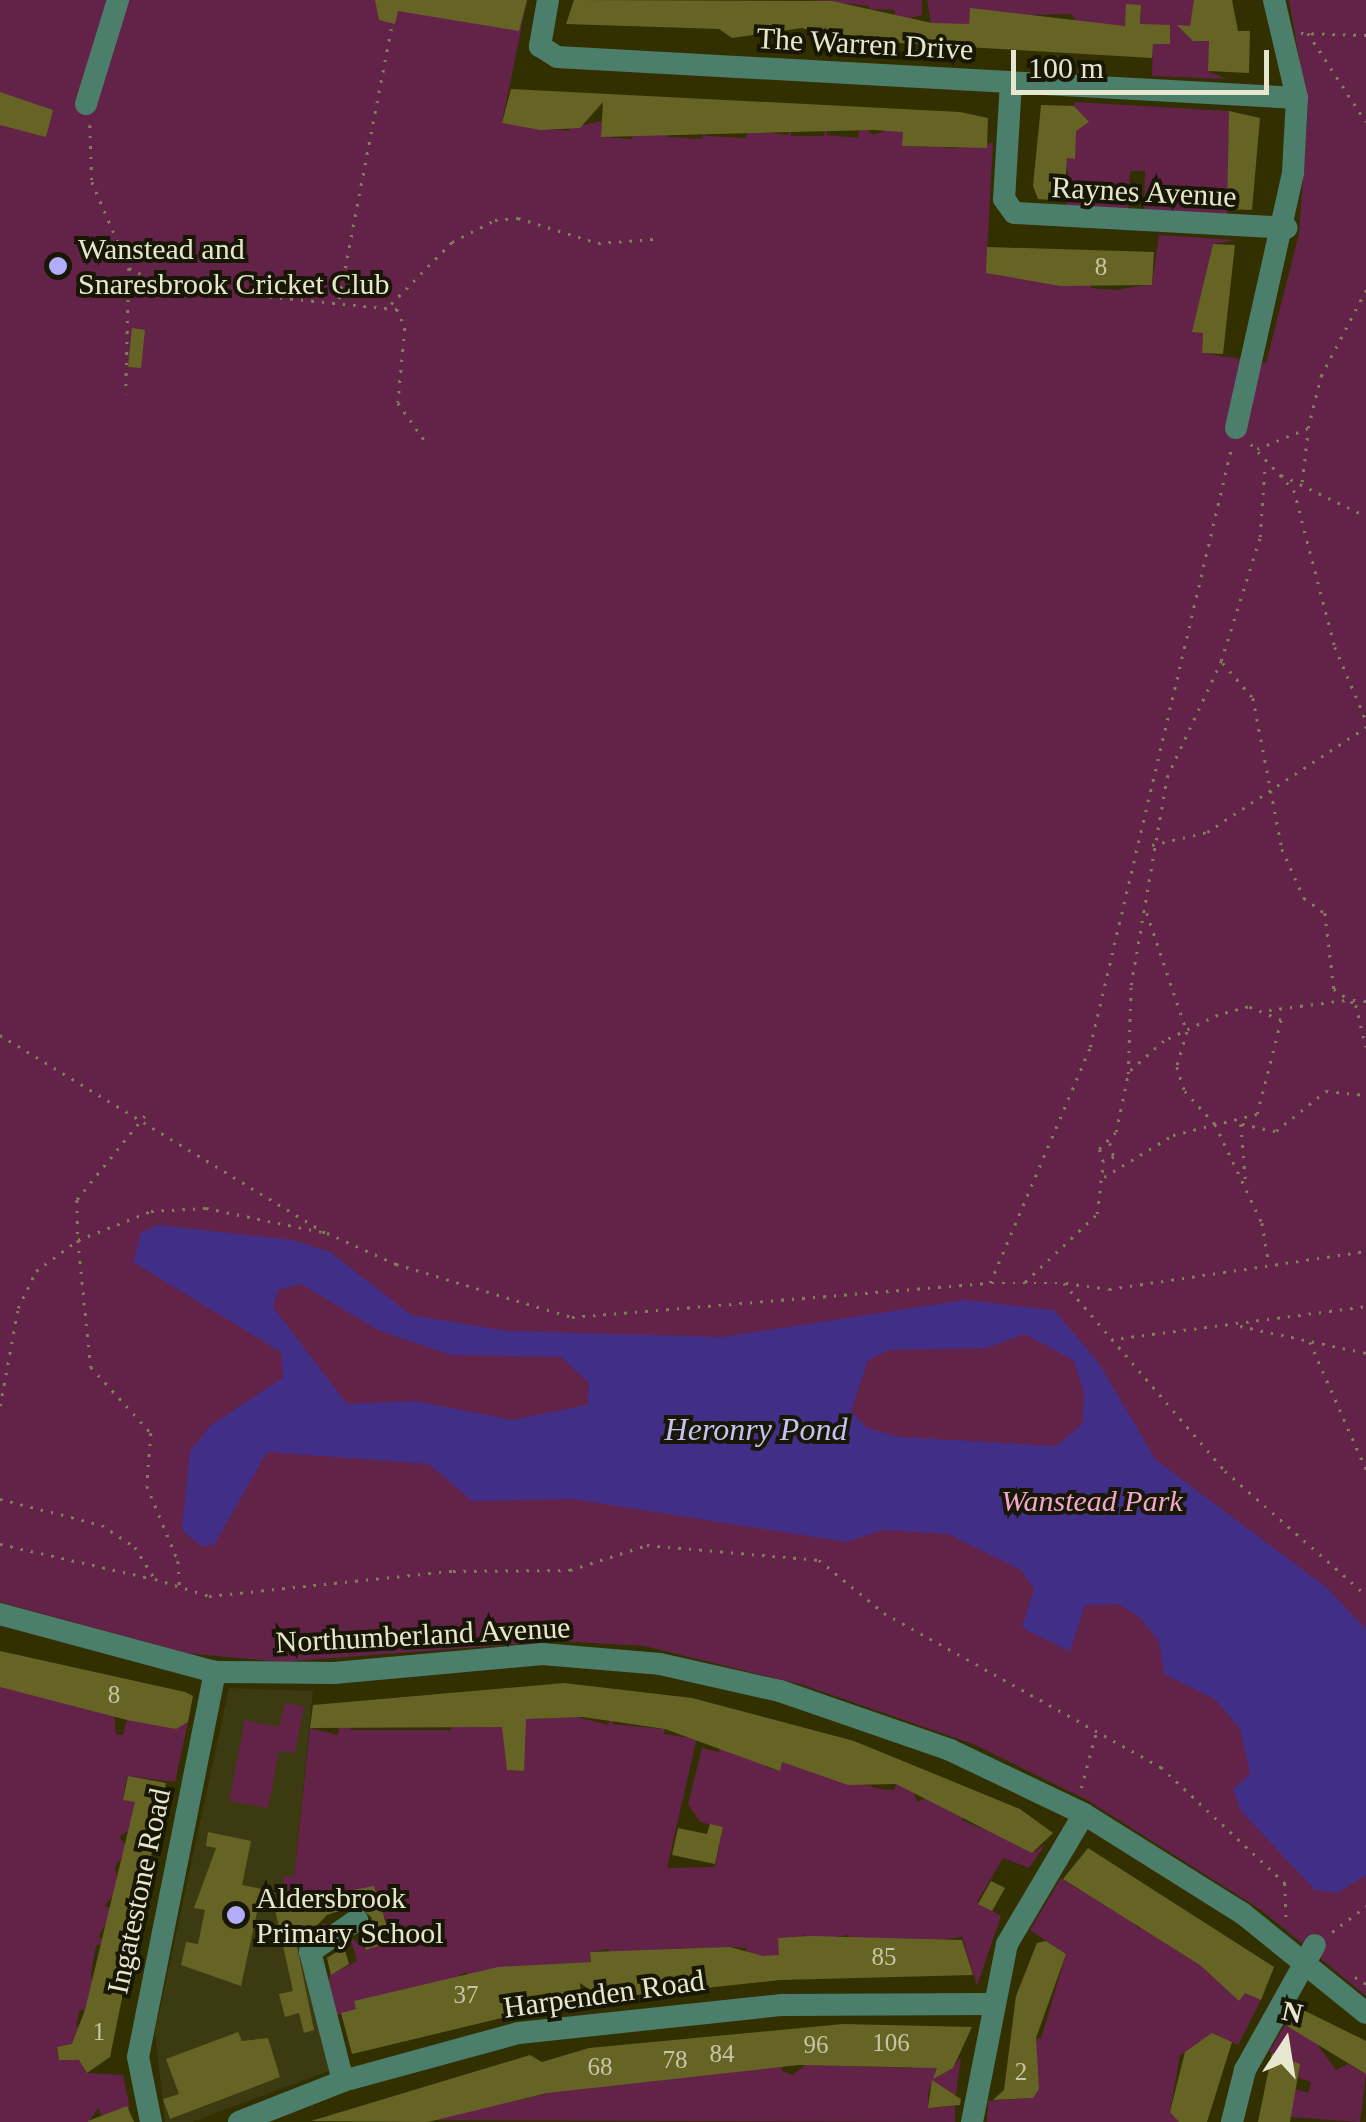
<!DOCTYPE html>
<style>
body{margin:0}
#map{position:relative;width:1366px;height:2122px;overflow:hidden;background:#323000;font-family:Georgia,serif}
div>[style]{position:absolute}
.built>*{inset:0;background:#3c3a11}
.green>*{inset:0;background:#632248}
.water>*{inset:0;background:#412f87}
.building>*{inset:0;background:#666425}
.path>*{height:2.5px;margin-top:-1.25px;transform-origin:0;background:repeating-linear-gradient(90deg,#807f59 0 2.5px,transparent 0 10.5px)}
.minor>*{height:22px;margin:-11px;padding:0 11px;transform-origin:11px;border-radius:11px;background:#4c7f6b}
.dots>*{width:28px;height:28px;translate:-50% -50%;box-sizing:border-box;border:5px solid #181705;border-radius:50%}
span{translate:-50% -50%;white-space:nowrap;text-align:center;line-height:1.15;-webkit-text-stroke:8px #181705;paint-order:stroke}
.number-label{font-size:25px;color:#c7c6a4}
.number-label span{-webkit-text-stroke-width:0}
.street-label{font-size:30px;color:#e7e7cf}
.poi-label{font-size:30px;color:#e7e7cf}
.left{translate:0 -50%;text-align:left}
.park-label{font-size:30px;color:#f3a6ce;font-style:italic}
.water-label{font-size:32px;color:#c4c2f3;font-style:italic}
.north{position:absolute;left:1236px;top:1992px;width:100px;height:100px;-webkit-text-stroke:8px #181705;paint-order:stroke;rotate:12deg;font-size:28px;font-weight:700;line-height:40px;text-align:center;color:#e7e7cf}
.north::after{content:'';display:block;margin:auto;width:35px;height:45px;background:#e7e7cf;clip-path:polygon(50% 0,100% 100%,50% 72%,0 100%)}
.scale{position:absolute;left:1011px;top:50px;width:258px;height:45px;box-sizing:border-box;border:5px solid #e7e7cf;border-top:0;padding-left:12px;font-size:30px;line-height:35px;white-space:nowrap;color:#e7e7cf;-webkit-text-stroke:8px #181705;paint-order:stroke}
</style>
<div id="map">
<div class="built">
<div style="clip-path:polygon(229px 1688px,313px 1691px,294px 1877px,282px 1877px,334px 2069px,192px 2122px,165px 2122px,155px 2032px)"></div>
</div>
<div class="green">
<div style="clip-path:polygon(0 0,527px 0,502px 123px,569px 131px,570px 111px,583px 125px,602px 121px,602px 137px,632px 139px,634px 119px,667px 121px,667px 137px,702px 139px,704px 124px,705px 136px,746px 138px,749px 114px,753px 131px,788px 135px,792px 117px,791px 136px,824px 136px,826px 120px,827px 135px,858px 138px,860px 122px,873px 135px,903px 125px,903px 146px,927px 147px,928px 128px,944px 148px,958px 148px,959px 136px,975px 148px,993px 142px,986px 273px,1060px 267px,1060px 286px,1090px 280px,1091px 288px,1115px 290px,1152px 284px,1159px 235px,1236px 240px,1213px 244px,1193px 332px,1203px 333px,1202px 353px,1266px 363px,1299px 234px,1308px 108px,1289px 0,1366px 0,1366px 1996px,1261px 1910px,1087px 1800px,973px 1744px,803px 1685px,644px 1646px,560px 1641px,280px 1662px,186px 1653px,0 1602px)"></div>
<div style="clip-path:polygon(811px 0,922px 0,922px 15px,894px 22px,895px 10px,871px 9px,868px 20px,869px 6px)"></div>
<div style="clip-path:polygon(927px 0,1202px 0,1190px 38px,1231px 40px,1209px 49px,1208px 71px,1226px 79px,1152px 76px,1153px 26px,1140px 25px,1141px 6px,1125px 32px,1082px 29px,1071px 14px,989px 16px,971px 8px,967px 44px,962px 24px,931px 24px)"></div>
<div style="clip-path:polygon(1074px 102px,1229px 111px,1227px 214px,1144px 210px,1145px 171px,1130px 171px,1128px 210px,1064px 206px,1072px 198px,1065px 158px,1075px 158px)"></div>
<div style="clip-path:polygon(0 1687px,113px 1703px,116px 1734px,123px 1735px,130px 1707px,144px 1723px,188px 1722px,175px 1782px,127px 1776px,123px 1799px,158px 1807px,134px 1807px,132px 1828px,119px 1837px,128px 1848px,115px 1867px,119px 1889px,104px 1906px,115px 1909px,98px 1937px,109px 1940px,96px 1946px,91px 1973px,96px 2012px,80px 2010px,76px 2026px,109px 2043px,57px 2048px,59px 2060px,79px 2060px,87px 2073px,123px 2075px,130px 2109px,116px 2110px,121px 2121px,105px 2122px,98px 2108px,89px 2122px,0 2122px)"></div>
<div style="clip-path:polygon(452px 1700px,503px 1722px,508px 1770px,523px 1771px,521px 1713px,538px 1720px,540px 1707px,608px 1725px,615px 1704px,613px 1724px,662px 1729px,667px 1713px,664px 1734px,691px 1738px,701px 1720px,667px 1868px,715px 1867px,723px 1828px,700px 1822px,688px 1804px,702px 1748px,719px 1752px,722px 1742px,756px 1762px,770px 1755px,766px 1767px,779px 1771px,782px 1762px,880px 1789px,894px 1790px,903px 1762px,917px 1802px,928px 1797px,965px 1812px,962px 1820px,986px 1830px,996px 1813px,1032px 1853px,1045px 1845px,1029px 1868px,1003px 1858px,977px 1902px,1001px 1916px,977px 1986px,962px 1937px,849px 1952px,849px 1935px,810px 1941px,802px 1934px,802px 1954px,747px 1958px,746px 1948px,730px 1947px,699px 1950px,686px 1963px,684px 1948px,659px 1951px,623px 1992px,625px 2003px,616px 2004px,609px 1949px,590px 1952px,592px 1994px,587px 1973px,538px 1965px,472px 1996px,466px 1972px,361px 2026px,352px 2011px,331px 2016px,325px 1990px,330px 1975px,357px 1961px,350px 1937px,366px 1949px,392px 1941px,385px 1917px,374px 1919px,382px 1911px,374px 1887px,332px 1907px,328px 1895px,302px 1902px,309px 1928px,328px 1923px,310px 1939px,307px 1928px,296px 1930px,282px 1876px,294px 1877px,310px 1728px,338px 1735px,341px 1709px,350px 1709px,351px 1730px,451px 1730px)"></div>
<div style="clip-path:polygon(285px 1703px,304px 1707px,295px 1753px,279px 1751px,268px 1808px,229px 1801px,245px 1720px,279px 1727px)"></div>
<div style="clip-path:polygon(1061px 1878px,1079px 1890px,1086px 1880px,1140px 1929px,1148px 1917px,1239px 2001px,1250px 1986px,1261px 2000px,1238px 2045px,1213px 2033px,1207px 2043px,1230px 2062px,1203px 2044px,1180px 2055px,1170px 2111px,1179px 2122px,987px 2122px,988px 2101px,1032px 2098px,1031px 2037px,1041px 2039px,1066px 1954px,1030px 1930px)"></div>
<div style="clip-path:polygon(1285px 2025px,1314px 2040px,1336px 2070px,1348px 2064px,1366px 2074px,1360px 2122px,1290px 2117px,1290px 2087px,1308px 2093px,1311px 2082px,1294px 2076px,1299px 2064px,1269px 2052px)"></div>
<div style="clip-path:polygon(781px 2051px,782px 2071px,792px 2075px,806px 2065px,912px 2068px,913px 2054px,951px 2070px,961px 2057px,956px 2095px,931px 2084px,928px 2093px,929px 2108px,955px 2106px,955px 2122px,427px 2120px,546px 2094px,562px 2083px,560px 2054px,564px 2083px)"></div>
</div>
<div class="water">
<div style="clip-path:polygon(evenodd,158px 1225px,293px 1240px,330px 1252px,411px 1315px,507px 1331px,723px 1337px,965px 1300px,1054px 1310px,1098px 1362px,1156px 1460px,1326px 1587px,1366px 1629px,1366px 1875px,1337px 1893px,1315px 1890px,1241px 1811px,1233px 1789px,1250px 1774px,1240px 1729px,1216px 1700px,1164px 1674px,1159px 1641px,1138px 1616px,1118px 1604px,1085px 1605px,1070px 1651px,1022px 1628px,1034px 1589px,1021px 1570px,948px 1534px,882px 1530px,847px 1542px,572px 1499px,472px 1501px,429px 1464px,267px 1452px,214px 1545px,201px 1546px,182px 1530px,190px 1451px,212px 1424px,283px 1378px,281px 1352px,133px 1262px,141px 1233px,158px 1225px,301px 1284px,378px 1330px,451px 1355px,561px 1357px,589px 1383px,587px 1405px,512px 1420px,415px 1401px,347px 1404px,273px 1307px,278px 1290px,301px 1284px,158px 1225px,1025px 1334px,1074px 1361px,1084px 1392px,1082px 1424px,1056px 1446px,899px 1437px,867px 1428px,851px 1411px,868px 1360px,888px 1350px,986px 1348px,1025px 1334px)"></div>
</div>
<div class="building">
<div style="clip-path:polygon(375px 0,527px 0,519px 31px,398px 11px,395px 24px,379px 20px)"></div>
<div style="clip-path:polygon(574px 0,832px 1px,932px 23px,969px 24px,970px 8px,1125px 26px,1126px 4px,1141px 5px,1140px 24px,1170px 25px,1170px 44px,1153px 44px,1152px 58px,847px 40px,802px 28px,732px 38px,719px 29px,566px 24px)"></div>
<div style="clip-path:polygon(1194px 0,1232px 0,1238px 31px,1250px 31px,1249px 73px,1208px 71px,1209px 41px,1193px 41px,1177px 25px,1190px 26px)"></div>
<div style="clip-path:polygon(511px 89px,960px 112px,988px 118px,987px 148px,902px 146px,903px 132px,874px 130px,601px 137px,603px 102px,580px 128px,540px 130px,502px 123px)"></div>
<div style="clip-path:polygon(0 92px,53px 110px,46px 137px,0 125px)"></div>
<div style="clip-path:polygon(1041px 105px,1074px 106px,1089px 122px,1076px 131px,1075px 159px,1067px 158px,1064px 201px,1038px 199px,1033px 186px)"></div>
<div style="clip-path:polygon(1229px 111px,1260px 118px,1252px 210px,1227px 209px)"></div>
<div style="clip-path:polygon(1213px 244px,1235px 245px,1223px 354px,1202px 353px,1203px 333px,1192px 332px)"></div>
<div style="clip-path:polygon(987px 247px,1154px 252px,1152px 285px,1060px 286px,986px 273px)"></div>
<div style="clip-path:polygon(132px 328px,145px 330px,141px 368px,128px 367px)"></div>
<div style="clip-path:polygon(0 1651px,185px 1692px,193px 1696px,188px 1722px,176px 1729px,127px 1720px,0 1687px)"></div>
<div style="clip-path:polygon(564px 1683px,692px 1698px,854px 1741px,1020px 1809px,1053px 1833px,1032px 1853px,896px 1784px,848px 1785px,782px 1762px,780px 1771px,665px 1729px,583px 1717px,526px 1719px,524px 1771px,507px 1770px,502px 1727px,310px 1728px,313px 1705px)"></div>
<div style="clip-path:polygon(128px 1776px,166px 1783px,110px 2057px,87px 2073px,79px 2060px,59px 2060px,57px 2047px,72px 2044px,85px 2010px,135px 1802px,123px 1800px)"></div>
<div style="clip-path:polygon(710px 1824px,723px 1827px,715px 1864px,672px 1855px,678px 1828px,707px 1834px)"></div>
<div style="clip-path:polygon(208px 1832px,251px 1841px,242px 1885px,262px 1889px,241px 1986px,181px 1965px,186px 1942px,198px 1944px,205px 1910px,194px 1908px,216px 1848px,206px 1846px)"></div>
<div style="clip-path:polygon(1088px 1848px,1274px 1967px,1261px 2000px,1245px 1993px,1239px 2001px,1200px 1965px,1063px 1879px)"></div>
<div style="clip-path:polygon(991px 1881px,1005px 1888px,992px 1911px,978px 1904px)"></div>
<div style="clip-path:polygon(374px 1886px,392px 1942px,365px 1950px,372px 1918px,357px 1905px,327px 1915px,297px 1946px,314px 2030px,304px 2033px,299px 2013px,285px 2017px,279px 1994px,293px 1991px,274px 1905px)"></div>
<div style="clip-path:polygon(810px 1936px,962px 1940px,973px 1975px,780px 1980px,603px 1999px,580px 1983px,581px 1999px,352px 2054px,341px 2013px,356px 2009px,354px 2001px,498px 1967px,591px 1962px,590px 1952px,730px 1947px,763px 1956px,779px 1955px,778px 1938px)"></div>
<div style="clip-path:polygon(1046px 1941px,1066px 1954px,1036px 2038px,1039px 2089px,1033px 2098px,993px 2100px,1004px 2090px,1016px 1996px,1037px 1943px)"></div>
<div style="clip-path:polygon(344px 1947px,349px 1964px,331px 1975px,327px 1958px)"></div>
<div style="clip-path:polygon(1297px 2007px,1366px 2041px,1366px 2074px,1287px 2026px)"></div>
<div style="clip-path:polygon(843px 2024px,972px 2027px,953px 2068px,933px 2079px,937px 2068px,799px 2065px,547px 2093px,428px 2122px,311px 2121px,530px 2055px,542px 2062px,589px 2048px)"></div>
<div style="clip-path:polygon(238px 2032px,242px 2041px,268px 2038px,280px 2077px,170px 2119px,163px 2099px,179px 2094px,166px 2059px)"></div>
<div style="clip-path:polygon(1212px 2033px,1232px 2042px,1207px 2122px,1179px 2122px,1170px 2112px,1185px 2052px)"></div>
<div style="clip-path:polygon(1272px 2053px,1300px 2064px,1290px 2122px,1258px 2122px)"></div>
<div style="clip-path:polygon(932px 2080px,961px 2099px,960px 2105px,928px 2108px)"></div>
<div style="clip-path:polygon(127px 2106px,134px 2122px,88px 2122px,88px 2121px)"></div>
</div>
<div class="path">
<div style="left:1301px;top:33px;width:65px;rotate:1.8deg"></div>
<div style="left:1308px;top:33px;width:106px;rotate:56.9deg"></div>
<div style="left:90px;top:125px;width:57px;rotate:88deg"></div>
<div style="left:92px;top:182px;width:94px;rotate:66.7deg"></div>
<div style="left:129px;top:268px;width:126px;rotate:91.4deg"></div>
<div style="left:129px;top:268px;width:40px;rotate:26.6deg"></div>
<div style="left:165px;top:286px;width:233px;rotate:5.7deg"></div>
<div style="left:397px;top:309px;width:21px;rotate:67deg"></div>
<div style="left:405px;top:328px;width:75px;rotate:95.3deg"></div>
<div style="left:398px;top:403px;width:47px;rotate:54.6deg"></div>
<div style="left:339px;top:299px;width:275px;rotate:-79.1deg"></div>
<div style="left:391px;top:304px;width:87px;rotate:-45.5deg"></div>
<div style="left:452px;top:242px;width:48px;rotate:-27.1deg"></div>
<div style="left:495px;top:220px;width:23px;rotate:-5deg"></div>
<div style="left:518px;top:218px;width:84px;rotate:17.4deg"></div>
<div style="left:598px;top:243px;width:57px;rotate:-4deg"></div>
<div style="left:1251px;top:444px;width:63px;rotate:46.9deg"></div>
<div style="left:1294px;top:490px;width:162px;rotate:75.4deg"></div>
<div style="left:1335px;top:647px;width:79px;rotate:67deg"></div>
<div style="left:1257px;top:449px;width:55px;rotate:-22.4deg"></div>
<div style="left:1308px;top:428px;width:54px;rotate:-76deg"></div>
<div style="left:1321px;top:376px;width:97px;rotate:-62.4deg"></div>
<div style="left:1281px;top:475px;width:94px;rotate:25.8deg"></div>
<div style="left:1302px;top:482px;width:52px;rotate:-83.4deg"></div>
<div style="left:1223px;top:663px;width:46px;rotate:49.4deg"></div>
<div style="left:1253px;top:698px;width:154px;rotate:79.1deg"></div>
<div style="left:1282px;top:849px;width:54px;rotate:65.8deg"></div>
<div style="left:1304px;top:898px;width:26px;rotate:36deg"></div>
<div style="left:1325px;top:913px;width:77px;rotate:83.2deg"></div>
<div style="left:1334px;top:989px;width:27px;rotate:36deg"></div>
<div style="left:1356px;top:1005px;width:43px;rotate:76.6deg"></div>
<div style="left:1152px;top:845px;width:57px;rotate:-13.3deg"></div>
<div style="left:1207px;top:832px;width:191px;rotate:-33.4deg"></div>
<div style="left:1147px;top:913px;width:126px;rotate:71.4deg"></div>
<div style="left:1187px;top:1032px;width:36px;rotate:106deg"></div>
<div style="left:1177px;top:1067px;width:25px;rotate:72deg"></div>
<div style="left:1185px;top:1091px;width:45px;rotate:47.7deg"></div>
<div style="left:1215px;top:1124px;width:110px;rotate:64.6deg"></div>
<div style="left:1262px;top:1223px;width:42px;rotate:80.3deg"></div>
<div style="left:1353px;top:1000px;width:13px;rotate:4deg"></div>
<div style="left:1269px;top:1010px;width:77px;rotate:-7.5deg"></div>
<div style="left:0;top:1035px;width:381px;rotate:31.3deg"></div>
<div style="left:145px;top:1116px;width:108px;rotate:129deg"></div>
<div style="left:77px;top:1200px;width:40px;rotate:88.6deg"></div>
<div style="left:78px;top:1240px;width:128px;rotate:84.2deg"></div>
<div style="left:91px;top:1367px;width:89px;rotate:47.7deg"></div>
<div style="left:151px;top:1433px;width:53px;rotate:94.3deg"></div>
<div style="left:147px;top:1486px;width:81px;rotate:67.5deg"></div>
<div style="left:178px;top:1561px;width:30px;rotate:86deg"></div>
<div style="left:1241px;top:1124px;width:62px;rotate:85.4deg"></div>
<div style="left:1242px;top:1124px;width:35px;rotate:12deg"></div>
<div style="left:1276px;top:1131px;width:64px;rotate:-38.7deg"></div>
<div style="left:1326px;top:1091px;width:40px;rotate:5.7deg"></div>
<div style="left:1110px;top:1143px;width:15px;rotate:74deg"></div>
<div style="left:1114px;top:1157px;width:12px;rotate:156deg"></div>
<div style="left:1103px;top:1162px;width:14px;rotate:-107deg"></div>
<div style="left:1099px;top:1149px;width:24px;rotate:-45deg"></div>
<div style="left:1116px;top:1132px;width:59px;rotate:-78.3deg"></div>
<div style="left:1128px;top:1074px;width:89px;rotate:-88.1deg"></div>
<div style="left:1131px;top:985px;width:211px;rotate:-80.2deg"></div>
<div style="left:1167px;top:777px;width:128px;rotate:-65deg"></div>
<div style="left:1221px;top:661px;width:130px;rotate:-72.5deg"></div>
<div style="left:1260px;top:537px;width:73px;rotate:-86.1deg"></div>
<div style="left:1104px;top:1177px;width:81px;rotate:-31.3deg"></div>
<div style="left:1173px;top:1135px;width:87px;rotate:-14deg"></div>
<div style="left:1257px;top:1114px;width:97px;rotate:-75.7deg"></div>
<div style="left:1281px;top:1020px;width:35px;rotate:-158deg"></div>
<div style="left:1248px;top:1007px;width:31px;rotate:165deg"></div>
<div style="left:1218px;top:1015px;width:60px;rotate:154.3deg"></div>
<div style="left:1164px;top:1041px;width:45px;rotate:138.6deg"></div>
<div style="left:1025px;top:1282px;width:99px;rotate:-43.4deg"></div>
<div style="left:1097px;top:1214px;width:51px;rotate:-83.3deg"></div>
<div style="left:992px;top:1283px;width:72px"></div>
<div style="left:1064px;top:1283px;width:248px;rotate:49.4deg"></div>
<div style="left:1225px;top:1471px;width:188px;rotate:41.3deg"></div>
<div style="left:1066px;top:1283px;width:43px;rotate:7.9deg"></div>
<div style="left:1109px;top:1289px;width:260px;rotate:-8.4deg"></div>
<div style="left:1240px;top:1326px;width:129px;rotate:12.1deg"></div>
<div style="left:1121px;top:1338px;width:247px;rotate:-7.4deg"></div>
<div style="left:1310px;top:1342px;width:139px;rotate:66.2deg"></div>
<div style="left:0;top:1406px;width:100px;rotate:-79.6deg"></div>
<div style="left:18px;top:1308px;width:41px;rotate:-64.1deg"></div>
<div style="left:36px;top:1271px;width:52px;rotate:-36.4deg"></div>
<div style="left:78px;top:1240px;width:79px;rotate:-21.7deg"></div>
<div style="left:151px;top:1211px;width:55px;rotate:-3.1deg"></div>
<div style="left:206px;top:1208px;width:124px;rotate:11.7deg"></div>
<div style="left:327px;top:1233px;width:76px;rotate:24.2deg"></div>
<div style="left:396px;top:1264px;width:184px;rotate:16.8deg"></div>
<div style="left:572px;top:1317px;width:419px;rotate:-4.7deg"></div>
<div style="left:990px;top:1283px;width:256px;rotate:-67deg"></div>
<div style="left:1090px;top:1047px;width:614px;rotate:-76.73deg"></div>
<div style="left:0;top:1499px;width:105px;rotate:14.3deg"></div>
<div style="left:102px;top:1525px;width:40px;rotate:34deg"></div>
<div style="left:135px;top:1547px;width:38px;rotate:58deg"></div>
<div style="left:155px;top:1579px;width:57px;rotate:17.5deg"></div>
<div style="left:209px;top:1596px;width:245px;rotate:-5.9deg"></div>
<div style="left:453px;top:1571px;width:117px;rotate:-0.5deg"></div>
<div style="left:570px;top:1570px;width:81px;rotate:-18deg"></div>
<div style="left:647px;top:1545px;width:173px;rotate:5deg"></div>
<div style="left:819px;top:1560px;width:84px;rotate:39.2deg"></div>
<div style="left:884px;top:1613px;width:317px;rotate:29.1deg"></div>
<div style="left:1161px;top:1767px;width:170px;rotate:43.1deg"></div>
<div style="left:1285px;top:1883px;width:38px;rotate:88deg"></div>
<div style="left:0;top:1544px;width:158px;rotate:12.8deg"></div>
<div style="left:1081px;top:1788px;width:57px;rotate:-74.7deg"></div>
<div style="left:1332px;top:1932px;width:43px;rotate:-37.4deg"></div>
<div style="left:1355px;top:1977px;width:13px;rotate:32deg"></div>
</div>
<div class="minor">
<div style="left:548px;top:0;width:47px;rotate:99.9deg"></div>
<div style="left:540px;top:46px;width:20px;rotate:33deg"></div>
<div style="left:557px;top:57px;width:741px;rotate:3.17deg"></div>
<div style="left:1011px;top:82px;width:117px;rotate:93.4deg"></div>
<div style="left:1004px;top:199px;width:17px;rotate:54deg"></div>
<div style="left:1014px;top:213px;width:273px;rotate:3.1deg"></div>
<div style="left:86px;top:104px;width:109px;rotate:-72.9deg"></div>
<div style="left:1236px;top:428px;width:262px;rotate:-77.4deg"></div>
<div style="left:1293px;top:172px;width:74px;rotate:-86.9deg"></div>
<div style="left:1297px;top:98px;width:101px;rotate:-103.2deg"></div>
<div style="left:0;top:1614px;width:223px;rotate:15.1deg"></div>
<div style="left:215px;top:1672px;width:119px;rotate:0.5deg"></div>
<div style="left:334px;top:1673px;width:209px;rotate:-5.2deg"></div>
<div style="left:542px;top:1654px;width:118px;rotate:4.8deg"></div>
<div style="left:660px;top:1664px;width:123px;rotate:12.7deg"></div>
<div style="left:780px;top:1691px;width:180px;rotate:19.1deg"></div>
<div style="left:950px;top:1750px;width:148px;rotate:25.5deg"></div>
<div style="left:1084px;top:1814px;width:186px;rotate:32.1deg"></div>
<div style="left:1242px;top:1913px;width:159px;rotate:38.9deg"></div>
<div style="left:343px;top:2081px;width:133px;rotate:-104.3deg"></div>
<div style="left:310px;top:1952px;width:57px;rotate:-34.2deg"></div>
<div style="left:151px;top:2122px;width:66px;rotate:-101.3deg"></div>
<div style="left:138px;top:2057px;width:393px;rotate:-78.7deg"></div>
<div style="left:239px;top:2122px;width:112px;rotate:-21.5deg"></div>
<div style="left:343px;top:2081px;width:182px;rotate:-15.3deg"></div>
<div style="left:519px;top:2033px;width:265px;rotate:-6.1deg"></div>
<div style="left:783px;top:2005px;width:207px;rotate:-0.3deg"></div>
<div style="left:972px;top:2122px;width:181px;rotate:-78.9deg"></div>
<div style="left:1007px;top:1944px;width:151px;rotate:-59.4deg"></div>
<div style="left:1232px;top:2122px;width:54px;rotate:-76deg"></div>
<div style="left:1245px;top:2070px;width:143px;rotate:-60.8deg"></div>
</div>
<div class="dots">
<div style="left:58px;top:266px;background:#b3adf9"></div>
<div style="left:236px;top:1915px;background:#b3adf9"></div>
</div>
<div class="number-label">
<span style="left:1101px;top:267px">8</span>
<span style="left:114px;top:1695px">8</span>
<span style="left:884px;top:1957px">85</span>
<span style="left:466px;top:1995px">37</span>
<span style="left:99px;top:2032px">1</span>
<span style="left:891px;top:2043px">106</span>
<span style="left:816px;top:2045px">96</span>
<span style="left:722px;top:2054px">84</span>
<span style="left:675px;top:2060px">78</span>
<span style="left:600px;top:2067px">68</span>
<span style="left:1021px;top:2072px">2</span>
</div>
<div class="street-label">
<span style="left:865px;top:44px;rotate:3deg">The Warren Drive</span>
<span style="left:1144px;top:192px;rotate:3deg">Raynes Avenue</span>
<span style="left:423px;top:1635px;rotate:-3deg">Northumberland Avenue</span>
<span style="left:139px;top:1891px;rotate:-78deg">Ingatestone Road</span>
<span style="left:604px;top:1994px;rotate:-8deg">Harpenden Road</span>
</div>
<div class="poi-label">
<span class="left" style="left:78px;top:266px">Wanstead and<br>Snaresbrook Cricket Club</span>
<span class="left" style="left:256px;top:1915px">Aldersbrook<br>Primary School</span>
</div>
<div class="park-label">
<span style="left:1092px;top:1501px">Wanstead Park</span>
</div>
<div class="water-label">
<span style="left:756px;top:1429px">Heronry Pond</span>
</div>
<div class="north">N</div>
<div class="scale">100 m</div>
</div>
